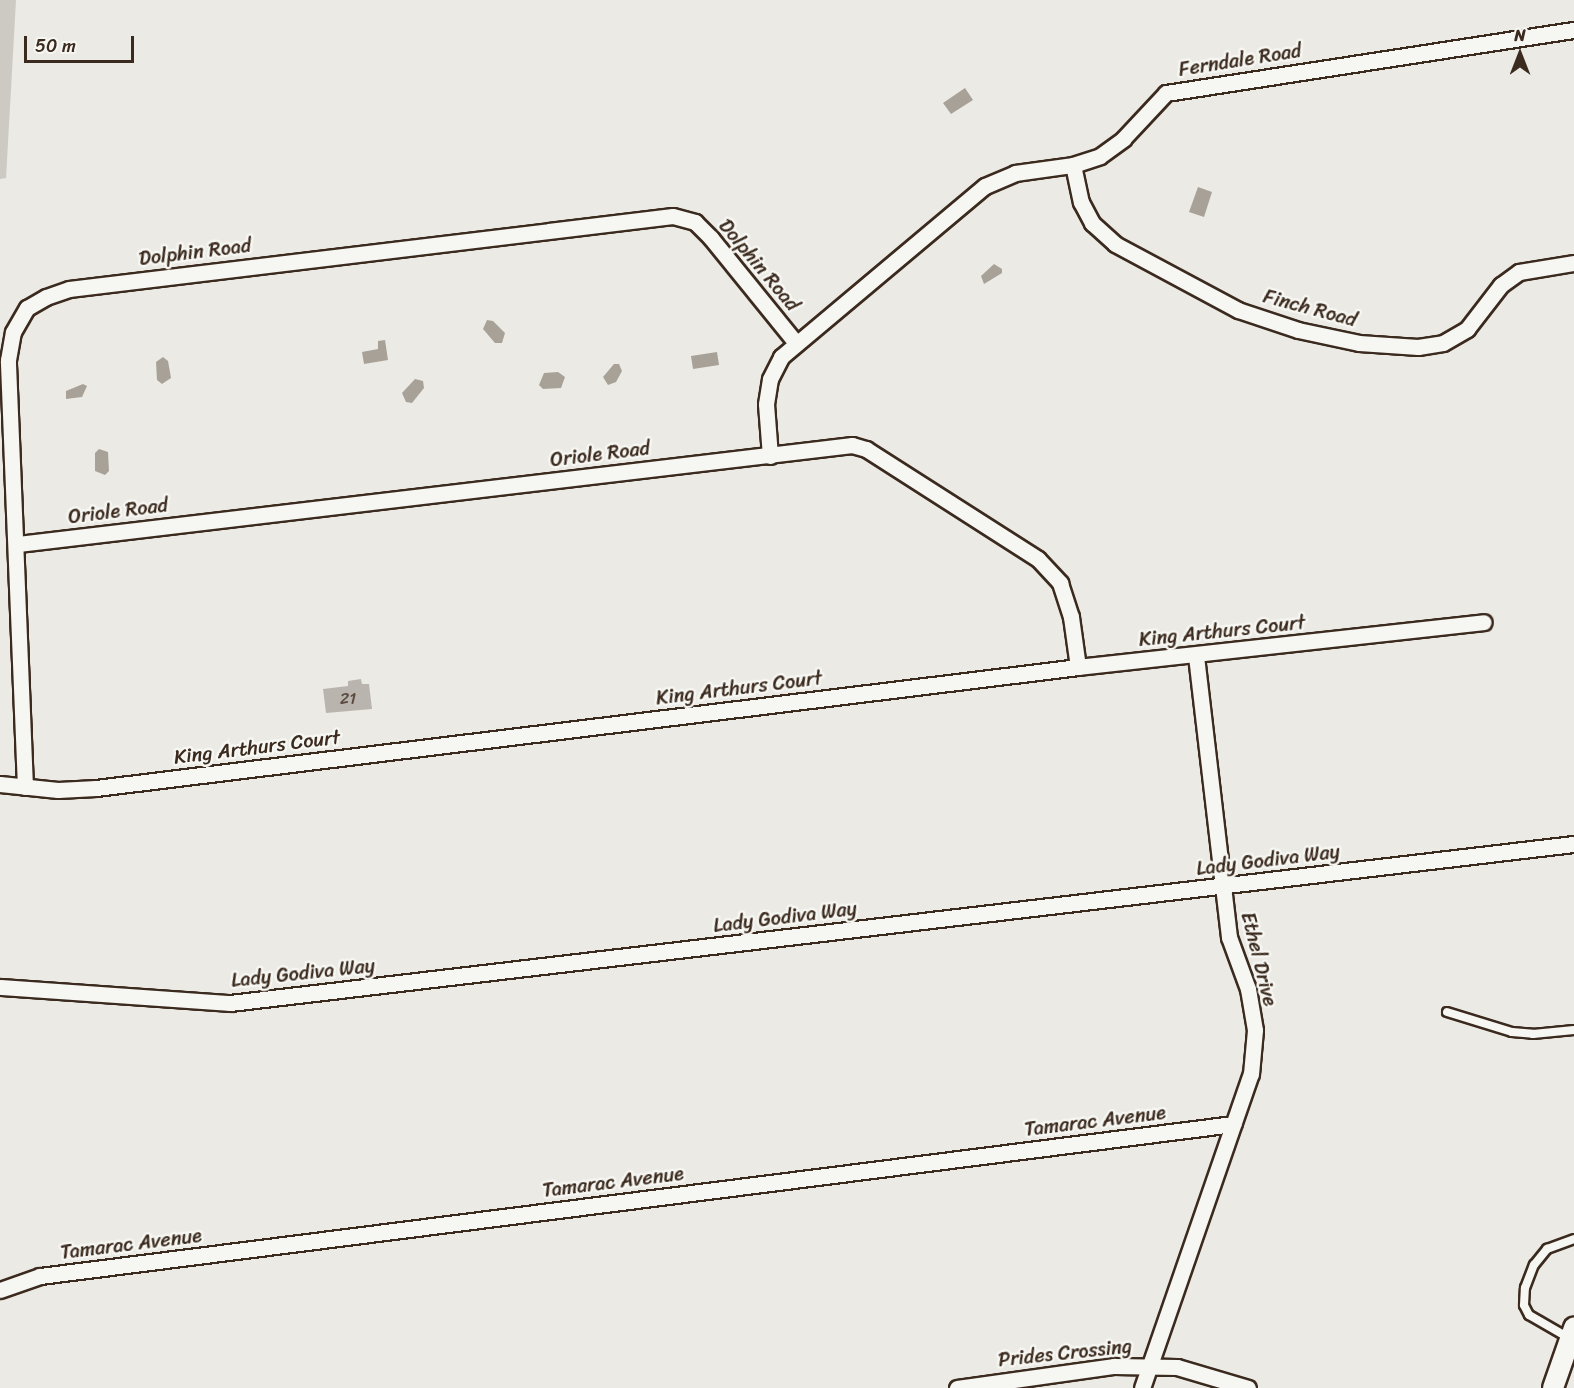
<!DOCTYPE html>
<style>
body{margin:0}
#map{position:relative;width:1574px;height:1388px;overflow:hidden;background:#ebeae5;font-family:Sriracha,sans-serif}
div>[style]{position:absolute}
.green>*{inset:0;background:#cdcac4}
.water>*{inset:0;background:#a8a198}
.building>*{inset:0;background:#bab4ae}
.roads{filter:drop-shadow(2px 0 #3b2a1e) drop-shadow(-2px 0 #3b2a1e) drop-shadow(0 2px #3b2a1e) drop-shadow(0 -2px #3b2a1e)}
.service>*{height:8px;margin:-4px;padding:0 4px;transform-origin:4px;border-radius:4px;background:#f6f6f2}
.minor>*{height:15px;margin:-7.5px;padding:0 7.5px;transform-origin:7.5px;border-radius:7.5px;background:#f6f6f2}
.tertiary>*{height:20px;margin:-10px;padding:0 10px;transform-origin:10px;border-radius:10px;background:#f6f6f2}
span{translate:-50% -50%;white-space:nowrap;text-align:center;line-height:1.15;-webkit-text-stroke:5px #f6f6f2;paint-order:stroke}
.number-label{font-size:16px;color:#5b4c42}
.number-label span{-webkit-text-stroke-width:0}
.street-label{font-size:20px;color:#3b2a1e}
.north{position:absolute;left:1490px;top:24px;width:60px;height:60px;-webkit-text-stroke:4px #f6f6f2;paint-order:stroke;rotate:0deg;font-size:16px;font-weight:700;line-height:24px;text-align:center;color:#3b2a1e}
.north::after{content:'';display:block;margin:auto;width:21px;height:27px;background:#3b2a1e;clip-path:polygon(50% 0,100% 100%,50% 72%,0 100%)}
.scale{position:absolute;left:24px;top:36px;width:110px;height:27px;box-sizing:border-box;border:3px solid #3b2a1e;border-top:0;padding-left:8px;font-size:18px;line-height:21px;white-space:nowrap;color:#3b2a1e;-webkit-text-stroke:4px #f6f6f2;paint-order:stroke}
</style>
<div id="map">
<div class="green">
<div style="clip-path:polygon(0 0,16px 0,6px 178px,0 179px)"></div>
</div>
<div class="water">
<div style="clip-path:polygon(965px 88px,973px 100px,951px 114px,943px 103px)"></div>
<div style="clip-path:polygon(1198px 187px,1212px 192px,1204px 217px,1189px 212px)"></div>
<div style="clip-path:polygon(994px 264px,1002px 269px,1002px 273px,984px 284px,981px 276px)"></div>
<div style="clip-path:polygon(487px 320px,493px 321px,505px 333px,502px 343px,495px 343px,483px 329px)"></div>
<div style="clip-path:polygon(385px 340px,388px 360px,364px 364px,362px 352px,378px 349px,378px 341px)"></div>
<div style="clip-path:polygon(717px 352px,719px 365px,693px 369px,691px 356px)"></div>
<div style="clip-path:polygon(163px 357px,168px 361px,171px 378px,162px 384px,157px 380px,156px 362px)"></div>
<div style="clip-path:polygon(614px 364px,619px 364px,622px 371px,616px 382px,608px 385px,603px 377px)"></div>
<div style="clip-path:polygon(558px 372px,565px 377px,561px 388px,543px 389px,539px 385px,544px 373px)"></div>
<div style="clip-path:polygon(415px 379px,423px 381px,424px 388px,412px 403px,406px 402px,402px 393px)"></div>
<div style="clip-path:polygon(83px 384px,87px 386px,82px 397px,66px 399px,66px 391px)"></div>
<div style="clip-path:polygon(99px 449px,108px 452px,109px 471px,105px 475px,95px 471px,95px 453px)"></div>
</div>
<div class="building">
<div style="clip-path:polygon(361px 679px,362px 684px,369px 684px,372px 709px,326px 713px,323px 689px,348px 686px,348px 681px)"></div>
</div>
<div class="roads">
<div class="service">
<div style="left:1447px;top:1012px;width:68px;rotate:17.1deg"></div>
<div style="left:1512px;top:1032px;width:21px;rotate:5deg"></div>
<div style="left:1533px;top:1034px;width:41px;rotate:-5.6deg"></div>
<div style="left:1569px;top:1338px;width:46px;rotate:-150.1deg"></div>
<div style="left:1529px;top:1315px;width:11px;rotate:-117deg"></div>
<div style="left:1524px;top:1305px;width:17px;rotate:-87deg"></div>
<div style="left:1525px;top:1288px;width:25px;rotate:-69deg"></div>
<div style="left:1534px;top:1265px;width:21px;rotate:-51deg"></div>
<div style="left:1547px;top:1249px;width:29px;rotate:-20deg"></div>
</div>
<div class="minor">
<div style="left:1073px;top:165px;width:38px;rotate:78deg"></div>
<div style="left:1081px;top:202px;width:24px;rotate:62deg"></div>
<div style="left:1092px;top:223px;width:31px;rotate:42deg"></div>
<div style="left:1115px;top:244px;width:140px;rotate:28.2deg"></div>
<div style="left:1238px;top:310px;width:63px;rotate:18.4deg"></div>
<div style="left:1298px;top:330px;width:62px;rotate:12deg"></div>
<div style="left:1359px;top:343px;width:59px;rotate:3.9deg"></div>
<div style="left:1418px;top:347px;width:25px;rotate:-9deg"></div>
<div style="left:1443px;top:343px;width:28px;rotate:-30deg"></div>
<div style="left:1467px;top:329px;width:56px;rotate:-52.3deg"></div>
<div style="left:1501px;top:285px;width:22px;rotate:-36deg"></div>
<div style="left:1519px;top:272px;width:56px;rotate:-9.3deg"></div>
<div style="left:770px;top:456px;width:52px;rotate:-94.4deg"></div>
<div style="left:766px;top:404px;width:25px;rotate:-81deg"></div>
<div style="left:770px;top:379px;width:25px;rotate:-63deg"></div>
<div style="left:781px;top:357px;width:266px;rotate:-40deg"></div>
<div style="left:985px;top:186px;width:33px;rotate:-23deg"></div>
<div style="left:1015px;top:173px;width:59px;rotate:-7.9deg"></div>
<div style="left:1073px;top:165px;width:28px;rotate:-18deg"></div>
<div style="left:1100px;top:156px;width:29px;rotate:-36deg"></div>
<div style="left:1123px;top:139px;width:63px;rotate:-46.9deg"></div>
<div style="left:1166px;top:93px;width:413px;rotate:-8.8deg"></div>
<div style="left:18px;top:544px;width:840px;rotate:-6.77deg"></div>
<div style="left:852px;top:445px;width:15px;rotate:16deg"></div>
<div style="left:866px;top:449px;width:204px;rotate:32.6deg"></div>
<div style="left:1038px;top:559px;width:33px;rotate:47deg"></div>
<div style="left:1060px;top:583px;width:36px;rotate:72deg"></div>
<div style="left:1071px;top:617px;width:50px;rotate:82deg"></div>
<div style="left:0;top:784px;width:58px;rotate:5.9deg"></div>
<div style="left:58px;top:790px;width:38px;rotate:-3deg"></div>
<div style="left:96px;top:788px;width:989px;rotate:-7.02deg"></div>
<div style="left:1078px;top:667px;width:408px;rotate:-6.3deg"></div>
<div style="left:25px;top:787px;width:427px;rotate:-92.3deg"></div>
<div style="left:8px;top:360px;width:28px;rotate:-80deg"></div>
<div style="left:13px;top:332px;width:28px;rotate:-60deg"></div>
<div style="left:27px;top:308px;width:22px;rotate:-30deg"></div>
<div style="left:46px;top:297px;width:24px;rotate:-19deg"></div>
<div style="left:69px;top:289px;width:608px;rotate:-6.89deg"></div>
<div style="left:673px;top:216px;width:23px;rotate:15deg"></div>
<div style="left:695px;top:222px;width:23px;rotate:45deg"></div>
<div style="left:711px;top:238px;width:135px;rotate:51deg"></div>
<div style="left:0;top:987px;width:231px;rotate:4deg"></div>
<div style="left:230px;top:1003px;width:1353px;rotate:-6.75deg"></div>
<div style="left:0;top:1290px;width:42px;rotate:-19.3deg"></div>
<div style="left:40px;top:1276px;width:1203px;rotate:-7.26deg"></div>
<div style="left:957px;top:1388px;width:159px;rotate:-8deg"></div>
<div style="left:1114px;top:1366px;width:63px;rotate:0.9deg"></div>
<div style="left:1177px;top:1367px;width:74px;rotate:16.5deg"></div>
<div style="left:1142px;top:1388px;width:332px;rotate:-70.9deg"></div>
<div style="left:1251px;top:1074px;width:44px;rotate:-84.8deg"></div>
<div style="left:1255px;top:1030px;width:42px;rotate:-99.7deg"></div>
<div style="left:1248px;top:989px;width:55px;rotate:-110.1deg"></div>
<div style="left:1229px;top:937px;width:284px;rotate:-96.7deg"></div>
</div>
<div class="tertiary">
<div style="left:1553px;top:1388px;width:64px;rotate:-70.7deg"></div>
</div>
</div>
<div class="number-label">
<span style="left:348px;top:699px">21</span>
</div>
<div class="street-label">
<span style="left:1240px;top:60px;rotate:-9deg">Ferndale Road</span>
<span style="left:195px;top:252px;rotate:-7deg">Dolphin Road</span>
<span style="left:759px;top:265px;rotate:50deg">Dolphin Road</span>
<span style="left:1310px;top:308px;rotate:15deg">Finch Road</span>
<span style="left:600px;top:454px;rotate:-7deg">Oriole Road</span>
<span style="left:118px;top:511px;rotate:-7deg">Oriole Road</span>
<span style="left:1222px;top:631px;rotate:-6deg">King Arthurs Court</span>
<span style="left:739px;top:688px;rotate:-7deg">King Arthurs Court</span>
<span style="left:257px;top:747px;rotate:-7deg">King Arthurs Court</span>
<span style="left:1268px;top:860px;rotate:-7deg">Lady Godiva Way</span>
<span style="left:785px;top:917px;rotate:-7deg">Lady Godiva Way</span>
<span style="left:1259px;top:959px;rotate:76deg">Ethel Drive</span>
<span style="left:303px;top:973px;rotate:-6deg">Lady Godiva Way</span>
<span style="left:1095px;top:1121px;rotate:-7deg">Tamarac Avenue</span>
<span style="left:613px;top:1182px;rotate:-7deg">Tamarac Avenue</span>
<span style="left:131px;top:1244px;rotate:-7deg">Tamarac Avenue</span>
<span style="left:1065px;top:1353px;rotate:-6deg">Prides Crossing</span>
</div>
<div class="north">N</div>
<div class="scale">50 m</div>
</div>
